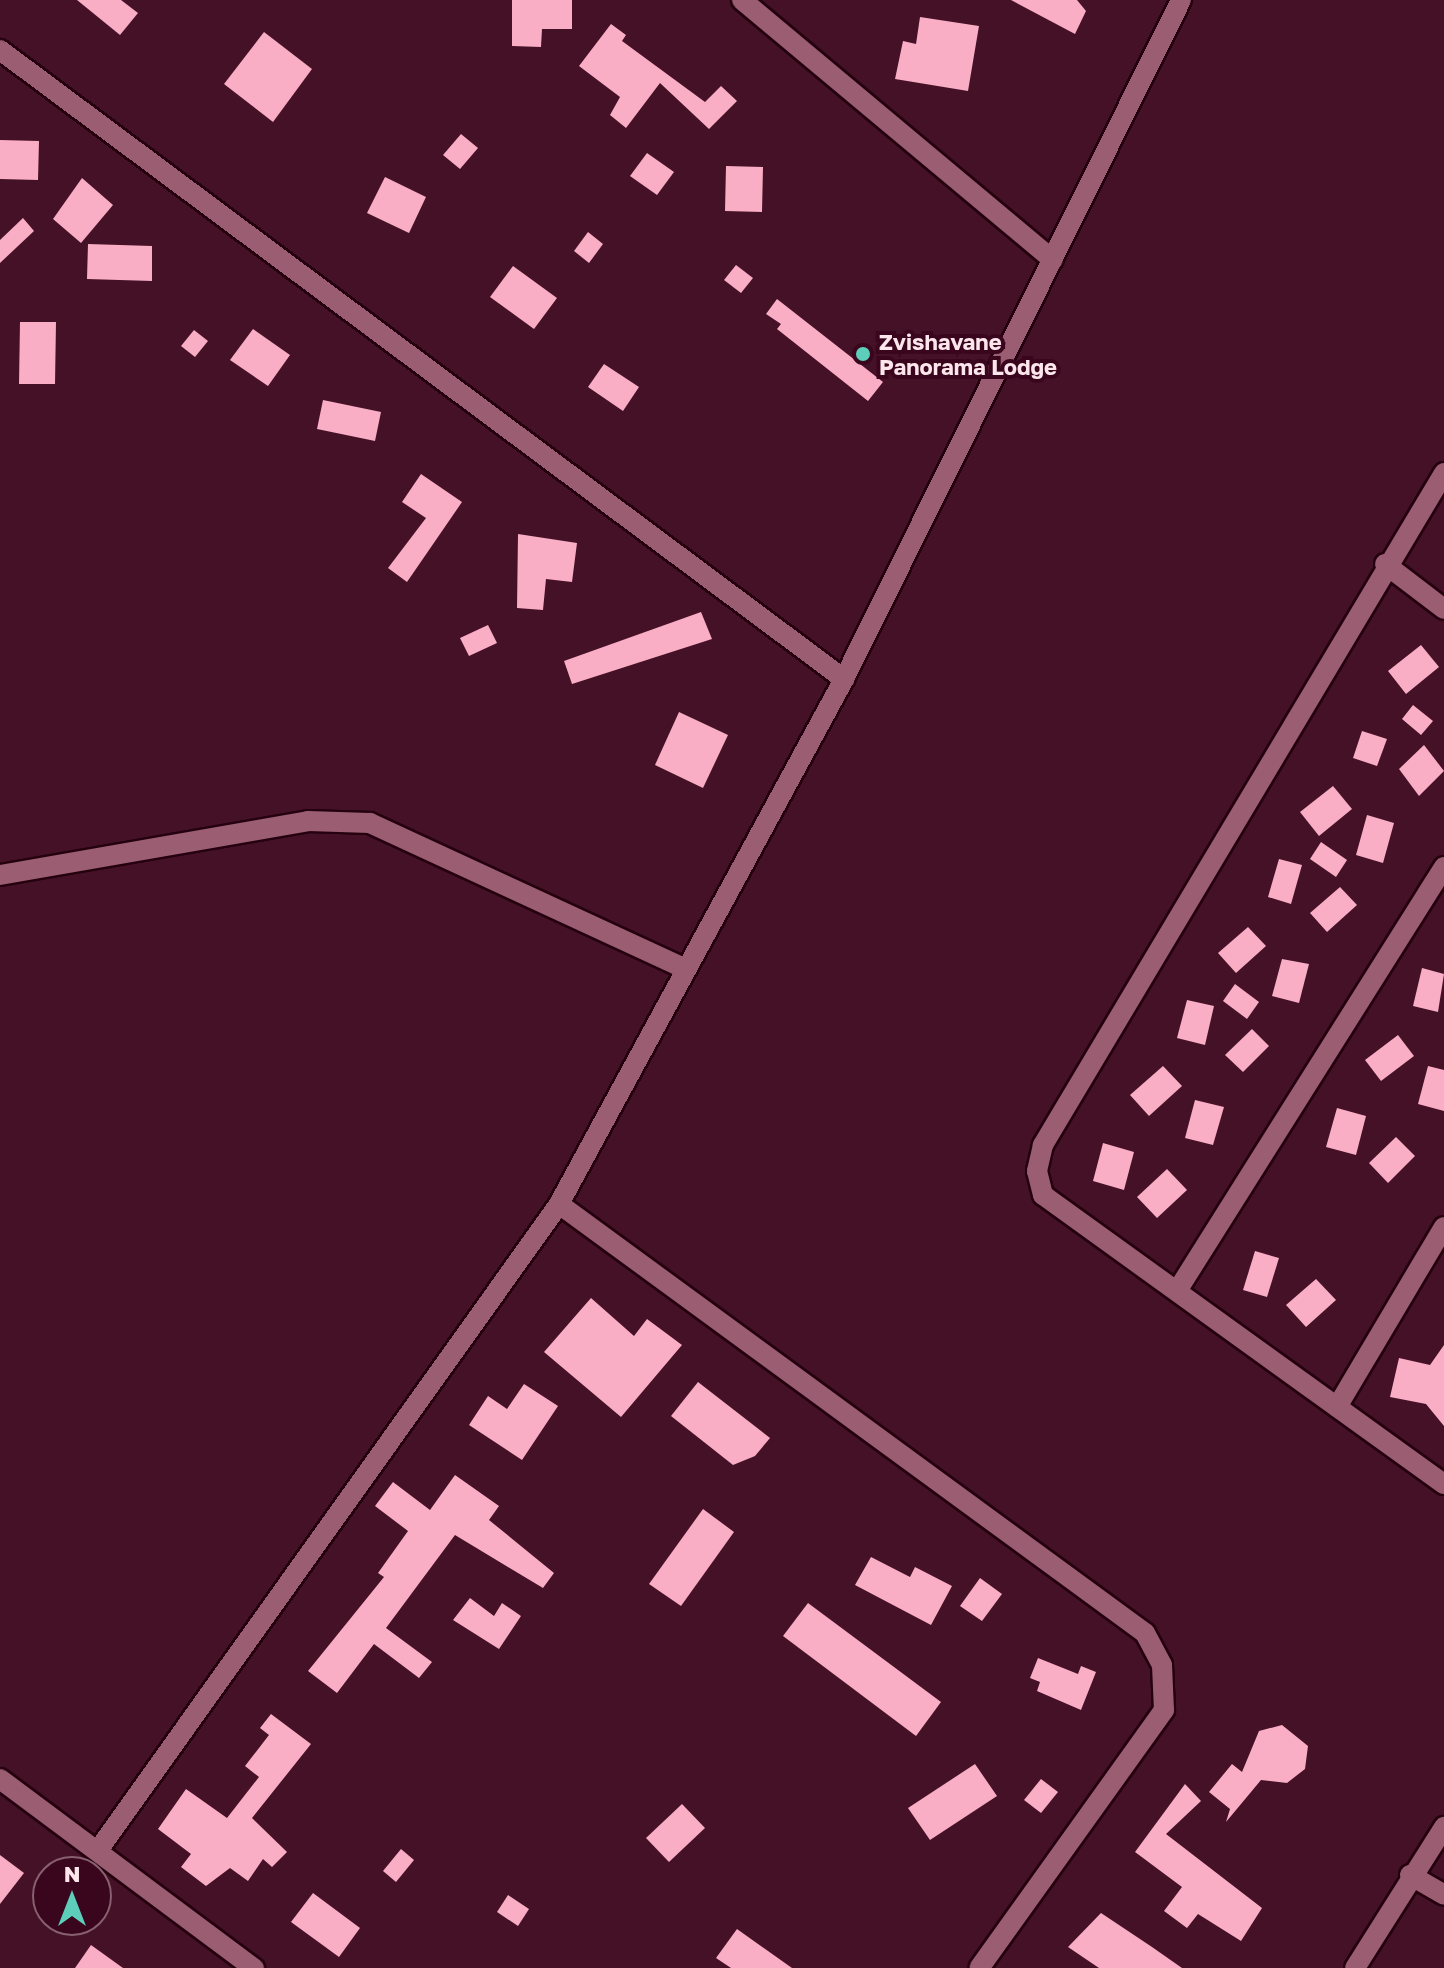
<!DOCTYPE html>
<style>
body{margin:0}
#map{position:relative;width:1444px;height:1968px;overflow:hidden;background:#451126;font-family:"Golos Text",sans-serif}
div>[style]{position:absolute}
.building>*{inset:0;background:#f9aec5}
.roads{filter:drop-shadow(2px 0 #25010f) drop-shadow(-2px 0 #25010f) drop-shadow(0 2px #25010f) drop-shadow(0 -2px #25010f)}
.minor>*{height:20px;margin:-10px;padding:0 10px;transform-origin:10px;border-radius:10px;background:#9a5d71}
.dots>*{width:22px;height:22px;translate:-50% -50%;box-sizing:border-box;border:4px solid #3a061d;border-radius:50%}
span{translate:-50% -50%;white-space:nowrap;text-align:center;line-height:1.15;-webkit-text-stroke:8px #3a061d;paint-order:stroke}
.poi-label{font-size:22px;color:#fce6ec;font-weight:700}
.left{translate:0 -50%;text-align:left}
.north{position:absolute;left:32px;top:1856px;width:80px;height:80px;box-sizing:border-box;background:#3a061d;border:2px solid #886070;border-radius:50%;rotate:0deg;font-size:22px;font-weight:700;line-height:32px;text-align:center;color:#fce6ec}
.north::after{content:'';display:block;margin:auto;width:28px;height:36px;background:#5dceb9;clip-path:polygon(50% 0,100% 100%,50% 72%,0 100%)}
</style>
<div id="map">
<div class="building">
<div style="clip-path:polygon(77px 0,121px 0,138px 13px,120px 35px)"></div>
<div style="clip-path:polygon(512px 0,572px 0,572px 29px,542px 29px,541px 47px,512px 46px)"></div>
<div style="clip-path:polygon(1011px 0,1077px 0,1086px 11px,1075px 34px)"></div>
<div style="clip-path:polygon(920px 17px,979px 26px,968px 91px,895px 79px,903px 41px,916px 44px)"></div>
<div style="clip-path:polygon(611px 24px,626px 35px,622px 41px,705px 102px,721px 86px,737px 101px,709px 129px,660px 83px,626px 128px,610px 115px,620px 97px,579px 66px)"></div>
<div style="clip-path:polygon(264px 32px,312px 69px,273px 122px,224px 84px)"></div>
<div style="clip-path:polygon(461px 134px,478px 148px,460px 169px,443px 155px)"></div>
<div style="clip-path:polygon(0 140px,39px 141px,38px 180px,0 179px)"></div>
<div style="clip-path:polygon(647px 153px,674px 172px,657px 195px,630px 176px)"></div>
<div style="clip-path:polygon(726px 166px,763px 167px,762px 212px,725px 211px)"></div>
<div style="clip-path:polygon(385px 177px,426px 197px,409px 233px,367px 213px)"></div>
<div style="clip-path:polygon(82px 178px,113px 205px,81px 243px,53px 219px)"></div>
<div style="clip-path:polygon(23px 218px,34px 231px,0 263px,0 240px)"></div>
<div style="clip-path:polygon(588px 232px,603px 244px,589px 263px,574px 251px)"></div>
<div style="clip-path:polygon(88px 244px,152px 246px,152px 281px,87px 279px)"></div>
<div style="clip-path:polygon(736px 265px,753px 278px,741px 293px,724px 280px)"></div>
<div style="clip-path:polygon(513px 266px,557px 298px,534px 329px,490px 297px)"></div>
<div style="clip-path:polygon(777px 299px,883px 382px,868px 401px,777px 329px,781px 324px,766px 314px)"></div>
<div style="clip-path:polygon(20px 322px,56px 322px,55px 384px,19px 384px)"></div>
<div style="clip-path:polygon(253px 329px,290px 355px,268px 386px,230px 360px)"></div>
<div style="clip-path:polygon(194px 330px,208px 341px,195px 357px,181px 346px)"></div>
<div style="clip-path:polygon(604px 364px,639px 387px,623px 411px,588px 387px)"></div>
<div style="clip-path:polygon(323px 400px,381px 412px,375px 441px,317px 429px)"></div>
<div style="clip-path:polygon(421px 474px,462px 502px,407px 582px,388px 568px,426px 518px,402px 502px)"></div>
<div style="clip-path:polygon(518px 534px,577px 543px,572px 582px,546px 579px,543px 610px,517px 608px)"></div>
<div style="clip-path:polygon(701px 612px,712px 639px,572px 684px,564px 661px)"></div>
<div style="clip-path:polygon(488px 625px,497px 643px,469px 656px,460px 638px)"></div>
<div style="clip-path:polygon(1421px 645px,1439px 667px,1406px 694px,1388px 671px)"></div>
<div style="clip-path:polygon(1413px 705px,1433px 721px,1421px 735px,1402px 719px)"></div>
<div style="clip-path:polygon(679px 712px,728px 735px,703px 788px,655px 765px)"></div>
<div style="clip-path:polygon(1362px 731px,1387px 739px,1377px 766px,1353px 758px)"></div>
<div style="clip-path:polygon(1424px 745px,1444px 771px,1419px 796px,1399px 769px)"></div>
<div style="clip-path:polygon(1333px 786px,1352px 809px,1319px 836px,1300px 812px)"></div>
<div style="clip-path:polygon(1367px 815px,1394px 823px,1383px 863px,1356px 855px)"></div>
<div style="clip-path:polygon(1321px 842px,1347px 860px,1336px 877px,1310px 859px)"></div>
<div style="clip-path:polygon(1279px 859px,1302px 865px,1291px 904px,1268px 897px)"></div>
<div style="clip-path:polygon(1340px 887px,1357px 905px,1327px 932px,1310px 913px)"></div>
<div style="clip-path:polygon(1248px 927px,1266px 946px,1236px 973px,1218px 953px)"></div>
<div style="clip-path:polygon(1282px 959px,1309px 964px,1299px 1003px,1272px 996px)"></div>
<div style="clip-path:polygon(1422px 968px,1444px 974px,1438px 1012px,1413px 1006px)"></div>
<div style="clip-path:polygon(1235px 984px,1259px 1002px,1247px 1019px,1223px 1001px)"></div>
<div style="clip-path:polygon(1187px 1000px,1214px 1006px,1205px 1045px,1177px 1038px)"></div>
<div style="clip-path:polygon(1252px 1029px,1269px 1046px,1243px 1072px,1225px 1055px)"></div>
<div style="clip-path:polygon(1398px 1035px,1414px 1056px,1381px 1081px,1365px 1060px)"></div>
<div style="clip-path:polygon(1163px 1066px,1182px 1086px,1149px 1116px,1130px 1095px)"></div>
<div style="clip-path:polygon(1428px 1066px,1444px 1070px,1444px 1111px,1418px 1104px)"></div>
<div style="clip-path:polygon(1195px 1100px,1224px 1107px,1213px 1145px,1185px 1138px)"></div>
<div style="clip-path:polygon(1337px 1108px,1366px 1116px,1356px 1155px,1326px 1147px)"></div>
<div style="clip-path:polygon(1396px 1137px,1415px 1156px,1388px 1183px,1369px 1163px)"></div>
<div style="clip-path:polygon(1103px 1143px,1134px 1152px,1124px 1190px,1093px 1181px)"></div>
<div style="clip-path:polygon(1167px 1169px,1187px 1190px,1157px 1218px,1137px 1197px)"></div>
<div style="clip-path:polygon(1255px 1251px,1279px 1258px,1267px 1297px,1243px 1290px)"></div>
<div style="clip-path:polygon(1316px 1279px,1336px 1300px,1306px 1327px,1286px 1305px)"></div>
<div style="clip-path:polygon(591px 1298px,634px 1336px,647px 1319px,682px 1345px,621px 1417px,544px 1352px)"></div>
<div style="clip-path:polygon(1444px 1345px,1444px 1426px,1426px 1404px,1390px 1397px,1399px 1358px,1430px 1365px)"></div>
<div style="clip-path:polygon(698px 1382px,770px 1438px,755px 1456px,733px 1465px,671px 1416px)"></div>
<div style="clip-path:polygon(524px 1384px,558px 1406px,522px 1460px,469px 1425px,488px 1396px,507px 1409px)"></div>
<div style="clip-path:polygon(455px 1475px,499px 1506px,489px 1520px,554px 1573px,543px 1588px,455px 1535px,386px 1628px,432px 1662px,419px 1678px,374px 1644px,337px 1693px,308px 1671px,384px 1577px,378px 1573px,408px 1531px,375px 1506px,393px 1482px,430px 1510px)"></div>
<div style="clip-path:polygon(703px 1509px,734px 1532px,681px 1606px,649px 1584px)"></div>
<div style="clip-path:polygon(871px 1557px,910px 1577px,915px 1567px,952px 1586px,931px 1625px,855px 1585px)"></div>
<div style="clip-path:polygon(980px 1578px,1002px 1594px,982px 1621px,960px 1606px)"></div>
<div style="clip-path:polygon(470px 1598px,494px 1616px,502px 1603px,521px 1616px,499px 1649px,453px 1620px)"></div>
<div style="clip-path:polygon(808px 1603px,941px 1702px,916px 1736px,783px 1636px)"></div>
<div style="clip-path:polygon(1038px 1658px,1078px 1674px,1081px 1666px,1096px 1672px,1081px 1710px,1037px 1691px,1040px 1682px,1030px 1678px)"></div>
<div style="clip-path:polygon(271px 1714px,311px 1744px,252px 1818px,287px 1852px,272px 1867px,263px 1859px,248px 1881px,230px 1868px,206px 1886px,181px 1867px,191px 1854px,158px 1829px,186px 1789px,227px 1818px,259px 1777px,245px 1766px,269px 1735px,260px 1728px)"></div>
<div style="clip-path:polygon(1282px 1725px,1308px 1746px,1305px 1769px,1287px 1783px,1261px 1780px,1226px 1822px,1230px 1809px,1209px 1792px,1232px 1764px,1242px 1772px,1259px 1731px)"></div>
<div style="clip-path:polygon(975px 1764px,997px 1796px,930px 1840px,908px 1808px)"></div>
<div style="clip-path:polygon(1041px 1779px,1058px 1792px,1041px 1813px,1024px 1800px)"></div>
<div style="clip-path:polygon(1185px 1784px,1201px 1801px,1166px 1834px,1262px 1908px,1241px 1941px,1198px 1914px,1187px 1928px,1164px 1911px,1182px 1887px,1135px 1852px)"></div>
<div style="clip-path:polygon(682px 1804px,705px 1828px,669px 1862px,646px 1838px)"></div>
<div style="clip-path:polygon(401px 1849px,414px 1860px,396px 1882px,383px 1871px)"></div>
<div style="clip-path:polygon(0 1855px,24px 1873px,0 1904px)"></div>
<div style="clip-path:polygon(313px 1893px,360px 1928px,339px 1957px,291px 1922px)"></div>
<div style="clip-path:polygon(508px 1895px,529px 1909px,518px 1926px,497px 1912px)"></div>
<div style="clip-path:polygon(1101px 1913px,1152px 1947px,1182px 1968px,1099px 1968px,1068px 1947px)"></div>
<div style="clip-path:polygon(737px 1929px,792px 1968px,731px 1968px,716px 1958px)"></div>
<div style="clip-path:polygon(91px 1945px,123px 1968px,75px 1968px)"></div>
</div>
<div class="roads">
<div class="minor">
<div style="left:742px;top:0;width:405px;rotate:39.9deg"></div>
<div style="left:0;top:50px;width:1053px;rotate:36.7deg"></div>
<div style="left:1444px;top:473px;width:783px;rotate:120.83deg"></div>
<div style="left:1043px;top:1145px;width:27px;rotate:103deg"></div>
<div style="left:1037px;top:1171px;width:25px;rotate:76deg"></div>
<div style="left:1043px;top:1195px;width:494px;rotate:35.8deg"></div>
<div style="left:1385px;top:564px;width:74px;rotate:37.3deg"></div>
<div style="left:0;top:875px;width:313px;rotate:-9.9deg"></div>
<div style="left:308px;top:821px;width:62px;rotate:1.8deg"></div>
<div style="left:370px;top:823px;width:346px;rotate:24.8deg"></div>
<div style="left:559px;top:1204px;width:726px;rotate:36.21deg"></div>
<div style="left:1145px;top:1633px;width:36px;rotate:62deg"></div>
<div style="left:1162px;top:1665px;width:45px;rotate:87.5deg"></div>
<div style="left:1164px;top:1710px;width:317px;rotate:125.6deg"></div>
<div style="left:1177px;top:1291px;width:501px;rotate:-57.8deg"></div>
<div style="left:1337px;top:1407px;width:209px;rotate:-59.3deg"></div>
<div style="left:0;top:1779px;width:317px;rotate:36.7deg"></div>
<div style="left:99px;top:1849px;width:792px;rotate:-54.5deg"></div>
<div style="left:559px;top:1204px;width:597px;rotate:-61.5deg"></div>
<div style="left:844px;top:679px;width:758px;rotate:-63.6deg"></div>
<div style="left:1410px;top:1875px;width:39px;rotate:30deg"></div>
<div style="left:1355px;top:1968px;width:167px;rotate:-57.7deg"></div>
</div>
</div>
<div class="dots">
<div style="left:863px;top:354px;background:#5dceb9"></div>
</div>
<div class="poi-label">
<span class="left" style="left:879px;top:354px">Zvishavane<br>Panorama Lodge</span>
</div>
<div class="north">N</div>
</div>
